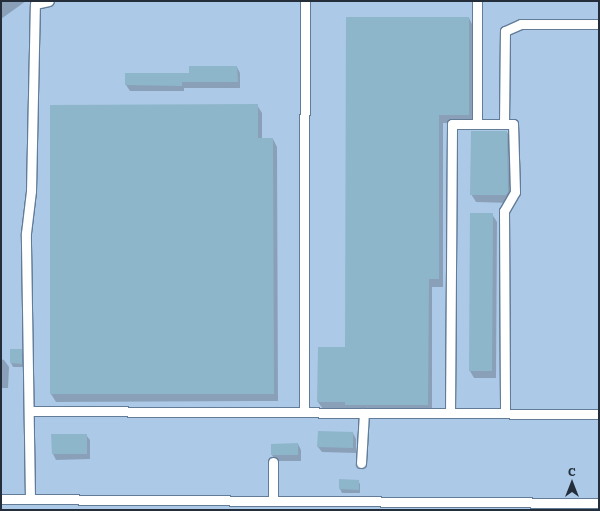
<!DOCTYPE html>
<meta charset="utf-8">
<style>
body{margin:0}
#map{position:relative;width:600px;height:511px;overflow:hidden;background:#acc9e7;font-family:Literata,serif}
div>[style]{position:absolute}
.shadow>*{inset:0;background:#0003}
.building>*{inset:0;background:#8eb6ca}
.roads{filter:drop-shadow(1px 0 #627c98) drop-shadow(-1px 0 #627c98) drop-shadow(0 1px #627c98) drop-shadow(0 -1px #627c98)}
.minor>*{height:9px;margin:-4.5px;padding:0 4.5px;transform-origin:4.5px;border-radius:4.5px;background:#fff}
span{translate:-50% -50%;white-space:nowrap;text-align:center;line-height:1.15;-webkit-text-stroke:3px #acc9e7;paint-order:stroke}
.frame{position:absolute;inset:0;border:2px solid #232e3a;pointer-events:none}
.north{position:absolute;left:552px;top:463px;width:40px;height:40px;-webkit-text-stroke:3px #acc9e7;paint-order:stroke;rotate:0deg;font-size:11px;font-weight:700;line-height:16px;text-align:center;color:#232e3a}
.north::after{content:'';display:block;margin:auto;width:14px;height:18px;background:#232e3a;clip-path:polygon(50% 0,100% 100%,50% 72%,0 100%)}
</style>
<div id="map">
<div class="shadow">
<div style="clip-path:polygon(1px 1px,26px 1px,1px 19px)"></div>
<div style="clip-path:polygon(469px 18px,473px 26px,473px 123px,443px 123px,443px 287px,432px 287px,432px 412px,323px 409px,318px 402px,346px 348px)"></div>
<div style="clip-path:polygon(237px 67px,240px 73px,240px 88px,184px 88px,184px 91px,130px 91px,126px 85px,126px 74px,190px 74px)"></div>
<div style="clip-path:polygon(257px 105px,262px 113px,262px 139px,273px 139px,277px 147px,278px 401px,56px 402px,51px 394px,51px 106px)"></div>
<div style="clip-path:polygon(507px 132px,511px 140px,510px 203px,476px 202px,471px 194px)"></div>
<div style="clip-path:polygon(492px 214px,497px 222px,496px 378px,474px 378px,470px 371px)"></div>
<div style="clip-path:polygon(11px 350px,21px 350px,23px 354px,23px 367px,13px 367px,11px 363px)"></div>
<div style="clip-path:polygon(1px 359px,4px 360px,9px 367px,8px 388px,1px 388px)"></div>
<div style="clip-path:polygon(353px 433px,356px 439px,356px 453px,322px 452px,318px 447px)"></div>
<div style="clip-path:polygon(86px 435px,90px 440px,90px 459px,56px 460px,53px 454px)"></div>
<div style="clip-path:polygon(298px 444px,301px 450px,301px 461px,275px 461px,272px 455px,272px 445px)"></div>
<div style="clip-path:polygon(358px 481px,360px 484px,360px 493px,342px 493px,340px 489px)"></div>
</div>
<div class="building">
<div style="clip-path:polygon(346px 17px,469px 17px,469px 115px,439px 115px,439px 279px,429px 279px,428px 405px,345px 405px,345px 402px,317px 402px,318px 347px,345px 347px)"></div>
<div style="clip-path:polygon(189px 66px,237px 66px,238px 82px,182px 82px,182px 86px,125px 85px,125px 73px,189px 73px)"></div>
<div style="clip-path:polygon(258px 104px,258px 138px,273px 138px,274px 394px,50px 394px,50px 105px)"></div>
<div style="clip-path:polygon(471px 131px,507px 131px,508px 192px,506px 195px,470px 195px)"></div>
<div style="clip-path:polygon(470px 213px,493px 213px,492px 371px,469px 371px)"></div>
<div style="clip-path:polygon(10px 349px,22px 349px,22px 364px,10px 363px)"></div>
<div style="clip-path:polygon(318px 431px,353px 432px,353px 448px,317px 447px)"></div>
<div style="clip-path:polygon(51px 434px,87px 434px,87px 454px,52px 454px)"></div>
<div style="clip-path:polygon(298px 443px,298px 455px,271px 455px,271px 444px)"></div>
<div style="clip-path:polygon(339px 479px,359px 480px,359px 490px,339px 489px)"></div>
</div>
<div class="roads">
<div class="minor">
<div style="left:477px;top:124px;width:36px"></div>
<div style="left:513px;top:124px;width:68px;rotate:88.3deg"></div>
<div style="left:515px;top:192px;width:22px;rotate:120deg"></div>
<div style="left:504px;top:211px;width:202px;rotate:89.7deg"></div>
<div style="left:504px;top:124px;width:93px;rotate:-89.4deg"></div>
<div style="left:505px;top:31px;width:17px;rotate:-24deg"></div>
<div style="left:521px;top:24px;width:78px"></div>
<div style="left:30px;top:411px;width:569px;rotate:0.3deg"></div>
<div style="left:304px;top:412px;width:411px;rotate:-89.9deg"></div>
<div style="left:450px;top:413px;width:289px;rotate:-89.6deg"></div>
<div style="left:452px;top:124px;width:25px"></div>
<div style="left:477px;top:124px;width:123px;rotate:-90deg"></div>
<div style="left:361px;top:463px;width:50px;rotate:-86.6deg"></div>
<div style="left:1px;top:499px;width:598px;rotate:0.38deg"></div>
<div style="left:30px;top:499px;width:266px;rotate:-90.9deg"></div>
<div style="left:26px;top:233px;width:42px;rotate:-83.2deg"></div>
<div style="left:31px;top:191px;width:187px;rotate:-88.8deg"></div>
<div style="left:35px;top:4px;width:14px;rotate:-12deg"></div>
<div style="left:273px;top:500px;width:38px;rotate:-90deg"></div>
</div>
</div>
<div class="frame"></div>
<div class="north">С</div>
</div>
